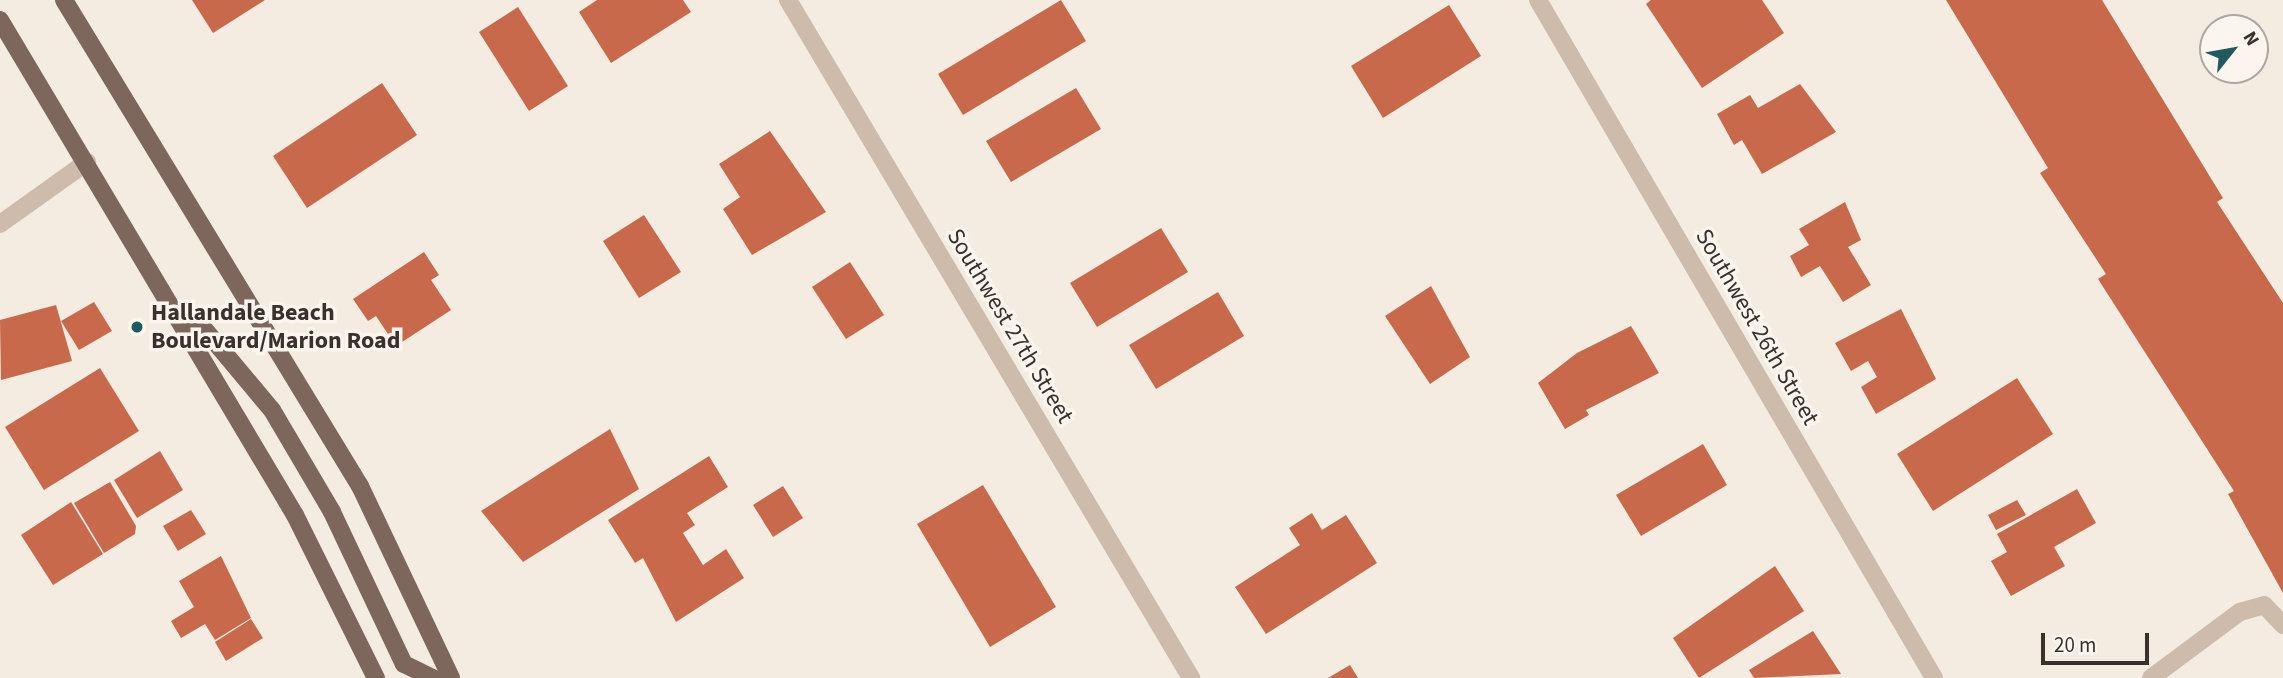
<!DOCTYPE html>
<style>
body{margin:0}
#map{position:relative;width:2283px;height:678px;overflow:hidden;background:#f4ebe1;font-family:"Source Sans 3",sans-serif}
div>[style]{position:absolute}
.building>*{inset:0;background:#c8694b}
.minor>*{height:18px;margin:-9px;padding:0 9px;transform-origin:9px;border-radius:9px;background:#cdbbac}
.major>*{height:18px;margin:-9px;padding:0 9px;transform-origin:9px;border-radius:9px;background:#7d675c}
.dots>*{width:19px;height:19px;translate:-50% -50%;box-sizing:border-box;border:4px solid #fbf5ee;border-radius:50%}
span{translate:-50% -50%;white-space:nowrap;text-align:center;line-height:1.15;-webkit-text-stroke:7px #fbf5ee;paint-order:stroke}
.poi-label{font-size:24px;color:#3b302b;font-weight:700}
.left{translate:0 -50%;text-align:left}
.street-label{font-size:24px;color:#3b302b}
.north{position:absolute;left:2199px;top:14px;width:70px;height:70px;box-sizing:border-box;background:#fbf5ee;border:2px solid #aea6a0;border-radius:50%;rotate:59deg;font-size:19px;font-weight:700;line-height:28px;text-align:center;color:#3b302b}
.north::after{content:'';display:block;margin:auto;width:24px;height:32px;background:#1f5a5e;clip-path:polygon(50% 0,100% 100%,50% 72%,0 100%)}
.scale{position:absolute;left:2041px;top:633px;width:108px;height:32px;box-sizing:border-box;border:4px solid #3b302b;border-top:0;padding-left:9px;font-size:21px;line-height:24px;white-space:nowrap;color:#3b302b;-webkit-text-stroke:5px #fbf5ee;paint-order:stroke}
</style>
<div id="map">
<div class="building">
<div style="clip-path:polygon(192px 0,265px 0,213px 33px)"></div>
<div style="clip-path:polygon(597px 0,683px 0,691px 12px,611px 63px,579px 12px)"></div>
<div style="clip-path:polygon(1061px 0,1086px 41px,963px 115px,938px 74px)"></div>
<div style="clip-path:polygon(1651px 0,1762px 0,1784px 33px,1702px 88px,1646px 4px)"></div>
<div style="clip-path:polygon(1946px 0,2102px 0,2223px 198px,2217px 202px,2283px 303px,2283px 593px,2228px 494px,2234px 491px,2098px 279px,2106px 274px,2040px 173px,2048px 168px)"></div>
<div style="clip-path:polygon(1449px 5px,1481px 56px,1383px 118px,1351px 66px)"></div>
<div style="clip-path:polygon(518px 7px,568px 86px,529px 111px,479px 32px)"></div>
<div style="clip-path:polygon(382px 83px,417px 135px,307px 208px,273px 156px)"></div>
<div style="clip-path:polygon(1800px 84px,1836px 132px,1762px 174px,1742px 140px,1734px 145px,1717px 114px,1750px 95px,1758px 108px)"></div>
<div style="clip-path:polygon(1076px 88px,1101px 129px,1011px 182px,986px 141px)"></div>
<div style="clip-path:polygon(770px 131px,826px 212px,752px 255px,723px 209px,740px 197px,719px 164px)"></div>
<div style="clip-path:polygon(1845px 202px,1861px 240px,1848px 247px,1871px 285px,1843px 302px,1820px 266px,1801px 277px,1790px 256px,1809px 245px,1799px 229px)"></div>
<div style="clip-path:polygon(644px 215px,681px 272px,639px 298px,603px 241px)"></div>
<div style="clip-path:polygon(1161px 228px,1188px 272px,1097px 327px,1070px 283px)"></div>
<div style="clip-path:polygon(424px 252px,439px 275px,431px 280px,451px 310px,396px 346px,376px 316px,368px 321px,353px 299px)"></div>
<div style="clip-path:polygon(850px 262px,884px 315px,846px 339px,812px 287px)"></div>
<div style="clip-path:polygon(1431px 286px,1470px 357px,1430px 384px,1385px 316px)"></div>
<div style="clip-path:polygon(1218px 292px,1244px 336px,1156px 389px,1129px 345px)"></div>
<div style="clip-path:polygon(94px 302px,112px 331px,79px 350px,61px 321px)"></div>
<div style="clip-path:polygon(56px 305px,72px 361px,1px 380px,0 320px)"></div>
<div style="clip-path:polygon(1901px 309px,1936px 379px,1876px 414px,1861px 387px,1877px 377px,1868px 361px,1851px 371px,1835px 343px)"></div>
<div style="clip-path:polygon(1631px 326px,1659px 373px,1586px 410px,1589px 415px,1565px 429px,1538px 383px,1577px 353px)"></div>
<div style="clip-path:polygon(100px 368px,139px 431px,44px 490px,5px 427px)"></div>
<div style="clip-path:polygon(2017px 378px,2053px 434px,1933px 511px,1897px 454px)"></div>
<div style="clip-path:polygon(610px 429px,639px 489px,523px 562px,481px 511px)"></div>
<div style="clip-path:polygon(1703px 444px,1727px 485px,1641px 536px,1616px 495px)"></div>
<div style="clip-path:polygon(160px 451px,183px 490px,137px 518px,114px 480px)"></div>
<div style="clip-path:polygon(709px 456px,728px 487px,687px 513px,695px 525px,683px 533px,703px 565px,726px 549px,744px 578px,676px 622px,643px 558px,635px 563px,608px 520px)"></div>
<div style="clip-path:polygon(110px 482px,136px 526px,135px 534px,104px 553px,74px 503px)"></div>
<div style="clip-path:polygon(983px 485px,1056px 607px,990px 647px,917px 524px)"></div>
<div style="clip-path:polygon(783px 486px,803px 518px,773px 537px,753px 505px)"></div>
<div style="clip-path:polygon(2077px 489px,2096px 523px,2054px 547px,2065px 566px,2011px 596px,1991px 561px,2007px 552px,1997px 534px)"></div>
<div style="clip-path:polygon(2017px 500px,2026px 515px,1996px 530px,1988px 515px)"></div>
<div style="clip-path:polygon(71px 502px,103px 554px,53px 585px,21px 535px)"></div>
<div style="clip-path:polygon(191px 510px,206px 534px,178px 551px,163px 526px)"></div>
<div style="clip-path:polygon(1312px 513px,1322px 530px,1346px 515px,1377px 563px,1266px 634px,1235px 587px,1300px 545px,1289px 528px)"></div>
<div style="clip-path:polygon(221px 556px,251px 618px,215px 640px,205px 624px,181px 638px,171px 621px,194px 607px,179px 581px)"></div>
<div style="clip-path:polygon(1775px 566px,1804px 611px,1699px 678px,1673px 638px)"></div>
<div style="clip-path:polygon(251px 619px,263px 638px,226px 661px,215px 642px)"></div>
<div style="clip-path:polygon(1813px 631px,1841px 674px,1754px 678px,1749px 670px)"></div>
<div style="clip-path:polygon(1350px 665px,1358px 678px,1328px 678px)"></div>
</div>
<div class="minor">
<div style="left:788px;top:0;width:789px;rotate:59.27deg"></div>
<div style="left:1538px;top:0;width:785px;rotate:59.71deg"></div>
<div style="left:0;top:224px;width:107px;rotate:-35.5deg"></div>
<div style="left:2151px;top:678px;width:111px;rotate:-36.6deg"></div>
<div style="left:2240px;top:612px;width:25px;rotate:-16deg"></div>
<div style="left:2264px;top:605px;width:28px;rotate:46deg"></div>
</div>
<div class="major">
<div style="left:64px;top:0;width:569px;rotate:58.66deg"></div>
<div style="left:360px;top:486px;width:212px;rotate:64.6deg"></div>
<div style="left:0;top:20px;width:576px;rotate:59.21deg"></div>
<div style="left:295px;top:515px;width:182px;rotate:63.6deg"></div>
<div style="left:177px;top:312px;width:33px;rotate:33deg"></div>
<div style="left:205px;top:330px;width:104px;rotate:50.1deg"></div>
<div style="left:272px;top:410px;width:118px;rotate:59.5deg"></div>
<div style="left:332px;top:512px;width:168px;rotate:64.7deg"></div>
<div style="left:404px;top:664px;width:32px;rotate:26deg"></div>
</div>
<div class="dots">
<div style="left:137px;top:327px;background:#1f5a5e"></div>
</div>
<div class="poi-label">
<span class="left" style="left:151px;top:327px">Hallandale Beach<br>Boulevard/Marion Road</span>
</div>
<div class="street-label">
<span style="left:1010px;top:326px;rotate:59deg">Southwest 27th Street</span>
<span style="left:1757px;top:327px;rotate:60deg">Southwest 26th Street</span>
</div>
<div class="north">N</div>
<div class="scale">20 m</div>
</div>
